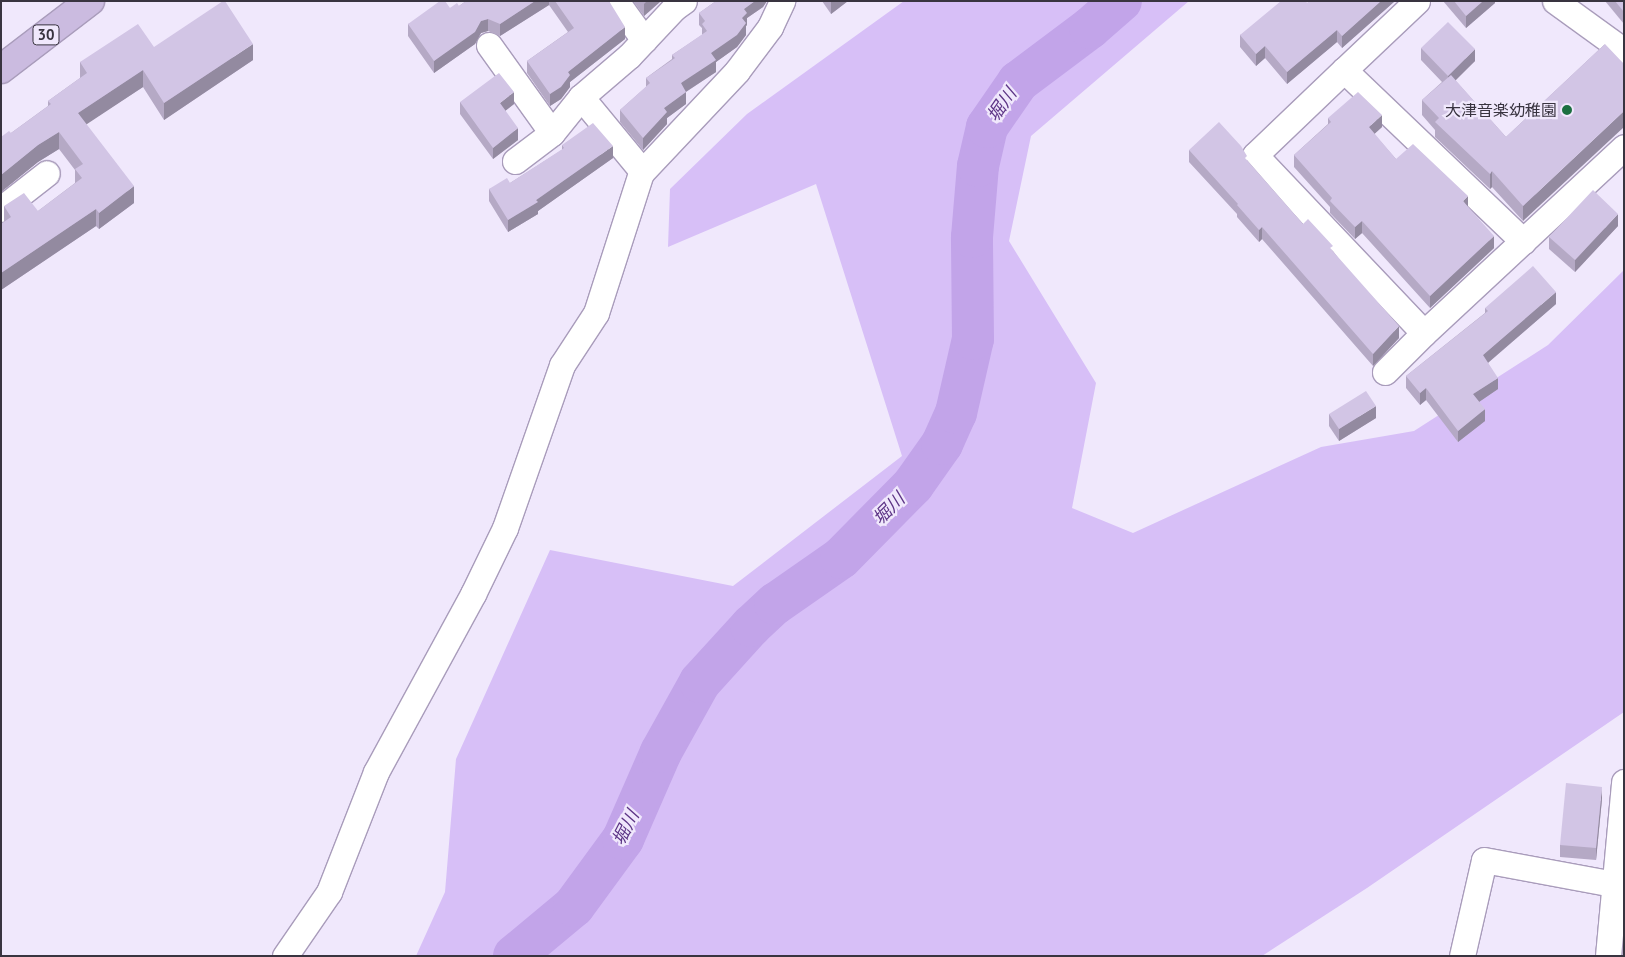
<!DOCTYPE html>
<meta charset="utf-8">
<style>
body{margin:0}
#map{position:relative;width:1625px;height:957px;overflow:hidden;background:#f0e8fc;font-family:"PT Sans","Noto Sans JP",sans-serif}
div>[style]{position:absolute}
.green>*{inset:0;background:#d7bff7}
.river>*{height:42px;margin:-21px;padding:0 21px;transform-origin:21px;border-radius:21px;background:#c2a4e9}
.roads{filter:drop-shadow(1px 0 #a99cbb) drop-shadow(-1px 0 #a99cbb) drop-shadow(0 1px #a99cbb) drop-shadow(0 -1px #a99cbb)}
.minor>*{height:25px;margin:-12.5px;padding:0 12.5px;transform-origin:12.5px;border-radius:12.5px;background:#fff}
.primary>*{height:28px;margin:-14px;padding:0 14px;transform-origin:14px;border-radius:14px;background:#cbbbe0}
.wall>*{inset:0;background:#b5a9c5}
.shaded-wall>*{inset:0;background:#938aa0}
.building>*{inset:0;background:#d2c5e5}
.dots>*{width:14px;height:14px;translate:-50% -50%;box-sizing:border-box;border:2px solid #f0e8fc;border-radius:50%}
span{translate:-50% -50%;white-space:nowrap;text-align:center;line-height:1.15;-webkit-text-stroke:4.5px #f0e8fc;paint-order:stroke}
.shield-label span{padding:1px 4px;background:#f0e8fc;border:1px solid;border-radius:4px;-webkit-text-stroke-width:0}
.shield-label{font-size:15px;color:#393440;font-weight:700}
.poi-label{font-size:16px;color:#393440}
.right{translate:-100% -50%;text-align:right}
.water-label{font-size:18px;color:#5d3586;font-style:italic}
.frame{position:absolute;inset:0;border:2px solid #393440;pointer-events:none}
</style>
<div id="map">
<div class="green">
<div style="clip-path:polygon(904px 1px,1189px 1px,1031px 136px,1009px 241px,1096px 383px,1072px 508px,1133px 533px,1321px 447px,1414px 431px,1548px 345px,1624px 270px,1624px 712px,1367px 888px,1262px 956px,416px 956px,445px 892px,456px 759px,550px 550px,733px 586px,902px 456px,816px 184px,668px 247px,670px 189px,747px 114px)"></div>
</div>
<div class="river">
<div style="left:514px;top:956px;width:78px;rotate:-39.8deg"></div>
<div style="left:574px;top:906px;width:83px;rotate:-53.8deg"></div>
<div style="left:623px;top:839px;width:95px;rotate:-66.4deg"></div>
<div style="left:661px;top:752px;width:80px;rotate:-60.9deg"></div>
<div style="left:700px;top:682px;width:76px;rotate:-47.7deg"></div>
<div style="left:751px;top:626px;width:33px;rotate:-43deg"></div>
<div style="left:775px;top:604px;width:80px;rotate:-34.9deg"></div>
<div style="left:841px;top:558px;width:103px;rotate:-45.4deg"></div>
<div style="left:913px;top:485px;width:50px;rotate:-54.7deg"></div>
<div style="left:942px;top:444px;width:34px;rotate:-66deg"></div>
<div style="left:956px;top:413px;width:76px;rotate:-77.1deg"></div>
<div style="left:973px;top:339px;width:102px;rotate:-90.6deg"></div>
<div style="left:972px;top:237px;width:71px;rotate:-85.2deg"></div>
<div style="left:978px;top:166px;width:40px;rotate:-77deg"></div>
<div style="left:987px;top:127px;width:55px;rotate:-55.4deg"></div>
<div style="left:1018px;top:82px;width:90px;rotate:-36.9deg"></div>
<div style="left:1090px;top:28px;width:41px;rotate:-41.1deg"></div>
</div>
<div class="roads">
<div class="minor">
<div style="left:616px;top:1px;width:48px;rotate:54.3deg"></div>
<div style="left:1417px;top:1px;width:100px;rotate:136.6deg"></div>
<div style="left:1344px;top:70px;width:248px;rotate:43.7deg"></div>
<div style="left:1555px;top:1px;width:85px;rotate:35.9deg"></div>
<div style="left:489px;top:45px;width:108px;rotate:54.4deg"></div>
<div style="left:1344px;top:70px;width:123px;rotate:136.3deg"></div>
<div style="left:1255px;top:155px;width:245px;rotate:46.5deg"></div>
<div style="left:581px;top:97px;width:96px;rotate:50.5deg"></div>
<div style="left:515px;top:161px;width:46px;rotate:-37.1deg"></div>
<div style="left:552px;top:133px;width:46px;rotate:-51.1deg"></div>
<div style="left:581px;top:97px;width:63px;rotate:-40.5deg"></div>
<div style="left:629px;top:56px;width:66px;rotate:-46.8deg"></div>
<div style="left:674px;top:8px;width:12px;rotate:-35deg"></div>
<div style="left:1px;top:209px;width:58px;rotate:-38deg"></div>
<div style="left:1385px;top:372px;width:55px;rotate:-45deg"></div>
<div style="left:1424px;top:333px;width:273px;rotate:-42.9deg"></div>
<div style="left:285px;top:956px;width:78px;rotate:-55.5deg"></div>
<div style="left:329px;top:892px;width:129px;rotate:-68.6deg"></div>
<div style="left:376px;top:772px;width:203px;rotate:-61.4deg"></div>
<div style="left:473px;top:594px;width:73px;rotate:-64.1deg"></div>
<div style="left:505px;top:528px;width:173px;rotate:-70.7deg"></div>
<div style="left:562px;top:365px;width:62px;rotate:-56.8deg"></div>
<div style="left:596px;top:313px;width:147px;rotate:-72.2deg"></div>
<div style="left:641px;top:173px;width:140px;rotate:-46.7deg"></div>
<div style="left:737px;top:71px;width:55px;rotate:-53.1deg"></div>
<div style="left:770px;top:27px;width:29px;rotate:-65deg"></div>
<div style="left:1462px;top:956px;width:98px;rotate:-77.1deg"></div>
<div style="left:1484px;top:860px;width:142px;rotate:10.5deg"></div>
<div style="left:1608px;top:956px;width:175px;rotate:-84.7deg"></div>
</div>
<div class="primary">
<div style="left:1px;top:69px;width:112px;rotate:-37.4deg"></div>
</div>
</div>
<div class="wall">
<div style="clip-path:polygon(466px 1px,609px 1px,625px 39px,570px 82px,570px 87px,561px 99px,550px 106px,527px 73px,527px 61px,568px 32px,549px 5px,500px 36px,488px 31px,481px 33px,475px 44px,434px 73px,408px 36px,408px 24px,450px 8px,459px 6px)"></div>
<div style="clip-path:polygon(633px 1px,661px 1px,644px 16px)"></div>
<div style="clip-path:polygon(716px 1px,767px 1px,763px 7px,747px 18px,747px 25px,746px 26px,746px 35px,737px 47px,716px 62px,716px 72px,686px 92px,686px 104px,667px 118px,667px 124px,643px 150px,620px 122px,620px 110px,646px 87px,646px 78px,672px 59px,672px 55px,702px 35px,702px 28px,699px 25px,699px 13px)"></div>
<div style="clip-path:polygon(822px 1px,848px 1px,831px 14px)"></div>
<div style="clip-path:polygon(1395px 1px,1342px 48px,1337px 42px,1287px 84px,1265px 58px,1256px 66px,1240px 47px,1240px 35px,1307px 3px)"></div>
<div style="clip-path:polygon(1443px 1px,1495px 1px,1495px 3px,1466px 28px)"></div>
<div style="clip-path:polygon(1605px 1px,1624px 1px,1624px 24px)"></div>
<div style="clip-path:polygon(1605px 44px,1523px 221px,1492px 187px,1490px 189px,1435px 137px,1435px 130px,1422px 115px,1422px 100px,1442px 82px,1421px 60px,1421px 48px,1475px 61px,1455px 80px,1506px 137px)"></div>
<div style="clip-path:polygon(154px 47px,253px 60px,164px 120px,143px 87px,86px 124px,134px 203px,99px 229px,96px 226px,1px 290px,1px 224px,4px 223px,4px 206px,38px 211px,75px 183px,75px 170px,59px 149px,38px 162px,1px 192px,1px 137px,11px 133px,48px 106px,48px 101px,80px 78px,80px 62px)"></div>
<div style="clip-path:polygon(460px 102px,514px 104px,505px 111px,518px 140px,493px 159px,460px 114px)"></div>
<div style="clip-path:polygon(1328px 118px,1382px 127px,1374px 134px,1396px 159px,1468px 207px,1494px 248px,1430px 308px,1362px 233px,1355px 239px,1330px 213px,1330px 207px,1294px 167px,1294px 155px,1328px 124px)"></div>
<div style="clip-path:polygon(562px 145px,613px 158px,538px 211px,538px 214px,508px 232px,489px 201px,489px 189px,510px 183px,562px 150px)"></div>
<div style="clip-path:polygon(1189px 150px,1247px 160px,1303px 224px,1333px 251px,1399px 338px,1373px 366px,1262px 239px,1259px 242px,1237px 217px,1237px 214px,1189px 162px)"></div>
<div style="clip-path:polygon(1618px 226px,1575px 272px,1549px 249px,1549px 237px)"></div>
<div style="clip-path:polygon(1556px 304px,1488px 363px,1498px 389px,1479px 402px,1485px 421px,1458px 442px,1426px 400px,1420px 405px,1406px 388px,1406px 376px,1485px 313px,1485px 308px)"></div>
<div style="clip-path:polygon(1329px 414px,1376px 418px,1339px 441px,1329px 426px)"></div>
<div style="clip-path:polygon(1602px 799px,1596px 860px,1560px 857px,1560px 845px)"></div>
</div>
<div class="shaded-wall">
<div style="clip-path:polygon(535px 1px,549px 1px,549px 5px,500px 36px,500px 24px)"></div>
<div style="clip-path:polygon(647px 1px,661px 1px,644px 16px,644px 4px)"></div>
<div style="clip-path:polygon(755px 1px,767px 1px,763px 7px,747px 18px,747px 25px,746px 26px,746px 35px,737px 47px,716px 62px,716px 72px,681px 95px,681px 83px,711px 53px,742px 18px,744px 9px)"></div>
<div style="clip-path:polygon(832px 1px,848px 1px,831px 14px,831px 2px)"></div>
<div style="clip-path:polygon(1381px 1px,1395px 1px,1342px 48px,1342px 36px)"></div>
<div style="clip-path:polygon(1483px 1px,1495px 1px,1495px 3px,1466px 28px,1466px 16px)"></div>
<div style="clip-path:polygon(488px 19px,488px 31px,481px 33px,475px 44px,434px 73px,434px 61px,481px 21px)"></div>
<div style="clip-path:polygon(625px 27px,625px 39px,570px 82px,570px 87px,561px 99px,550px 106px,550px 94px,568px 72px)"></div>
<div style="clip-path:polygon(1337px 30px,1337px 42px,1287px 84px,1287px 72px)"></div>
<div style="clip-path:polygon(253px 44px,253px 60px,164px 120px,164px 103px)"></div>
<div style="clip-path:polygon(1265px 46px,1265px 58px,1256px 66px,1256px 54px)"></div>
<div style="clip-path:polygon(1475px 49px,1475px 61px,1448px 88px,1448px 76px)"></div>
<div style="clip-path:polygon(143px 70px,143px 87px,78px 130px,78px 113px)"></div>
<div style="clip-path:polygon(514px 92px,514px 104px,500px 115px,500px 103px)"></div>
<div style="clip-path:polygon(686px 92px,686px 104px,667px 118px,667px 124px,643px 150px,643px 138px,664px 108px)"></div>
<div style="clip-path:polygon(1624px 111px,1624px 127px,1523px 221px,1523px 206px)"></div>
<div style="clip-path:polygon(1382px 115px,1382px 127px,1369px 139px,1369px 127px)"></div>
<div style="clip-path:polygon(518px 128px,518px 140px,493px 159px,493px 148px)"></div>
<div style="clip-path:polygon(59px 132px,59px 149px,38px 162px,1px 192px,1px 175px,38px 145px)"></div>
<div style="clip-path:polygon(613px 146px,613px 158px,538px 211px,538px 214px,508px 232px,508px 220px)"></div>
<div style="clip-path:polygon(1492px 171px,1492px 187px,1490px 189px,1490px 174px)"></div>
<div style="clip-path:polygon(134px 186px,134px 203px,99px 229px,99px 213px)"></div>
<div style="clip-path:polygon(1468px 196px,1468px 208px,1463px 201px)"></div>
<div style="clip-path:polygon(96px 209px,96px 226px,1px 290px,1px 273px)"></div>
<div style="clip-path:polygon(1618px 214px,1618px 226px,1575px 272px,1575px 260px)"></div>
<div style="clip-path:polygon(1362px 221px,1362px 233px,1355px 239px,1355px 227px)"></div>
<div style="clip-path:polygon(1262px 227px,1262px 239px,1259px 242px,1259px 230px)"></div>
<div style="clip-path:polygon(1494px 236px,1494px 248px,1430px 308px,1430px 296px)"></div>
<div style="clip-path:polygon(1556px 292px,1556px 304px,1483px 367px,1483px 355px)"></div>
<div style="clip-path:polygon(1399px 326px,1399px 338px,1373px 366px,1373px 354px)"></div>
<div style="clip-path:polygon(1498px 378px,1498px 389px,1473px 406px,1473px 394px)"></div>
<div style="clip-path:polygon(1426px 388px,1426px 400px,1420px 405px,1420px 393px)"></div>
<div style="clip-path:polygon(1376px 406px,1376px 418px,1339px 441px,1339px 429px)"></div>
<div style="clip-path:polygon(1485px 409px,1485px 421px,1458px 442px,1458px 431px)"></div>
<div style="clip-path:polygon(1602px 787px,1602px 799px,1596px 860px,1596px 848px)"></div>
</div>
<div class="building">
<div style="clip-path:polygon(223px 1px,225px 1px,253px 44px,164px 103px,143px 70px,78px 113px,134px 186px,99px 213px,96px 209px,1px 273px,1px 224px,11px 217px,4px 206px,24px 193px,38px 211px,82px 178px,75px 169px,83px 164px,59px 132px,38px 145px,1px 175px,1px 137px,9px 131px,11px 133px,51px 104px,48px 101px,87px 73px,80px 62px,138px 24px,154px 47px)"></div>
<div style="clip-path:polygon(440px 1px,445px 1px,450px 8px,457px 3px,459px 6px,466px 1px,535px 1px,500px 24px,488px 19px,481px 21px,475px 32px,434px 61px,408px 24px)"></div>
<div style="clip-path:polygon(555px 1px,609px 1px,625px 27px,568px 72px,570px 75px,561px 87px,550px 94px,527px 61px,574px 28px)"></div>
<div style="clip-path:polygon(716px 1px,755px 1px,744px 9px,747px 13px,742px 18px,746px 23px,737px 35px,711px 53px,716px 60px,681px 83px,686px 92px,664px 108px,667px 112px,643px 138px,620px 110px,650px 83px,646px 78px,675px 58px,672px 55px,707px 31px,702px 24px,705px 21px,699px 13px)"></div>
<div style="clip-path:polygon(1281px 1px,1306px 1px,1307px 3px,1309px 1px,1381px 1px,1342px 36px,1337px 30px,1287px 72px,1265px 46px,1256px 54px,1240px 35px)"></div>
<div style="clip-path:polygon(1454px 1px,1483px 1px,1466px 16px)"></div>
<div style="clip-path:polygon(1615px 1px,1624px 1px,1624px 12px)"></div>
<div style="clip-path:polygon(1448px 22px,1475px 49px,1448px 76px,1421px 48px)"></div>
<div style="clip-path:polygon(1605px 44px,1624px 64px,1624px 111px,1523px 206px,1492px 171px,1490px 174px,1435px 122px,1439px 118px,1422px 100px,1451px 75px,1506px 137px)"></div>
<div style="clip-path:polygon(499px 73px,514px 92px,500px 103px,518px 128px,493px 148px,460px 102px)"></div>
<div style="clip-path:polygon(1358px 92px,1382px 115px,1369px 127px,1396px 159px,1413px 144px,1468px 196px,1463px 201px,1494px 236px,1430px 296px,1362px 221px,1355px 227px,1330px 201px,1332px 198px,1294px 155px,1331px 122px,1328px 118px)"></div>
<div style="clip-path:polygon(1219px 122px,1241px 146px,1247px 156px,1245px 158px,1303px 224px,1308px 219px,1333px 246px,1330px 248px,1399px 326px,1373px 354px,1262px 227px,1259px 230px,1237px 205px,1238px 204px,1189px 150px)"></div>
<div style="clip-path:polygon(593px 123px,613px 146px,536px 200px,538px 202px,508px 220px,489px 189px,507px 178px,510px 183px,564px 148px,562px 145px)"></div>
<div style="clip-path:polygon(1593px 190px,1618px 214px,1575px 260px,1549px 237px)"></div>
<div style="clip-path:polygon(1533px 266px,1556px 292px,1483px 355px,1498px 378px,1473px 394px,1485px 409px,1458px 431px,1426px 388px,1420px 393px,1406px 376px,1488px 311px,1485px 308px)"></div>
<div style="clip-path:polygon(1366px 391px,1376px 406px,1339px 429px,1329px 414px)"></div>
<div style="clip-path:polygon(1566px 783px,1602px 787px,1596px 848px,1560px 845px)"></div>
</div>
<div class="dots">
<div style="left:1567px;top:110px;background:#1b6f40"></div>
</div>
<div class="shield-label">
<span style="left:46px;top:35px">30</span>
</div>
<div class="poi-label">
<span class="right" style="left:1557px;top:110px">大津音楽幼稚園</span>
</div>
<div class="water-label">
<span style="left:1002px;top:105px;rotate:-55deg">堀川</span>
<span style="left:889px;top:509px;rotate:-45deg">堀川</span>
<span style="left:626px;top:828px;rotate:-63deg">堀川</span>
</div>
<div class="frame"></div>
</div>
